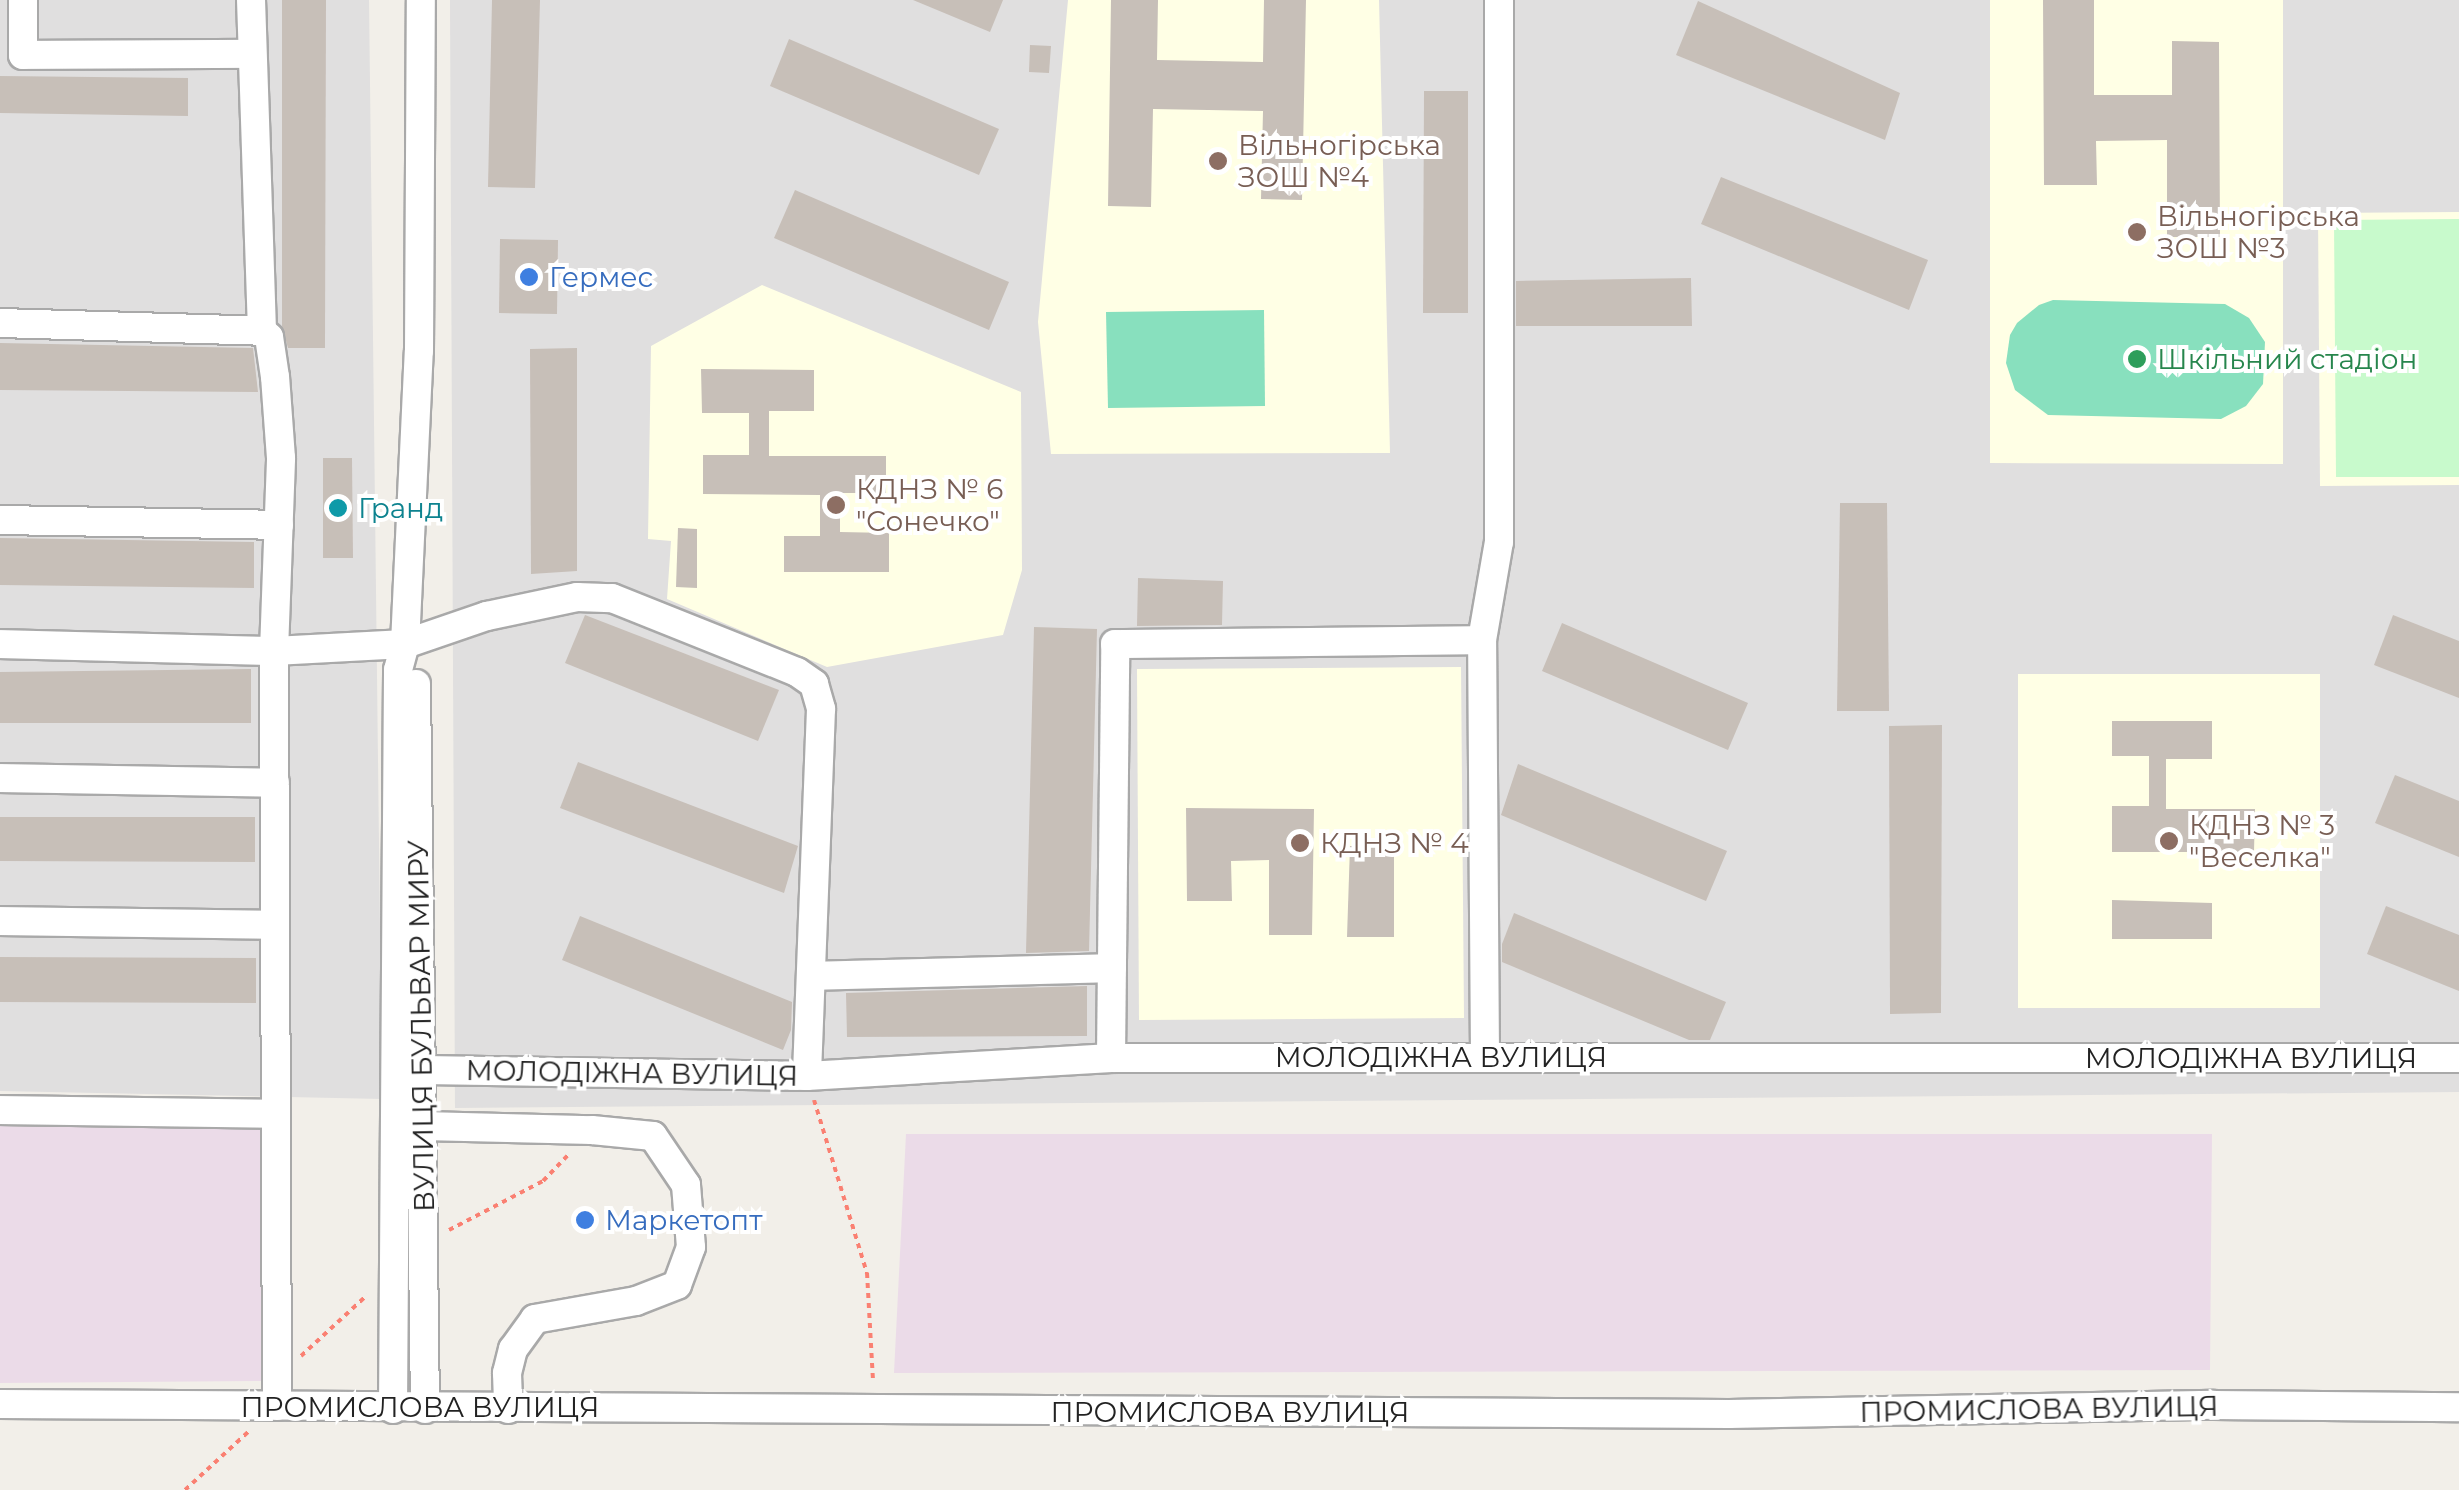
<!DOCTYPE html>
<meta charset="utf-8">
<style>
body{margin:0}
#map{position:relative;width:2459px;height:1490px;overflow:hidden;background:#f2efe9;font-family:Montserrat,sans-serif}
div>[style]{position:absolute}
.residential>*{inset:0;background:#e0dfdf}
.industrial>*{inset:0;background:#ebdbe8}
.education>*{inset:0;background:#ffffe5}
.park>*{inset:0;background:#c8facc}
.pitch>*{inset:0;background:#88e0be}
.building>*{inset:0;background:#c7bfb8}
.path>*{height:4px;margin-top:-2px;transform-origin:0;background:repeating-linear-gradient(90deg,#fa8072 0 5px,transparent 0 10px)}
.roads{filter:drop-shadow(2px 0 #a9a9a9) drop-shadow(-2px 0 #a9a9a9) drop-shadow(0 2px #a9a9a9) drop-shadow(0 -2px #a9a9a9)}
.minor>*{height:28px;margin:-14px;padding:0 14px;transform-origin:14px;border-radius:14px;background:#fff}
.dots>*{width:28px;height:28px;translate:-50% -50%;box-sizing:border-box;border:5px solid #fff;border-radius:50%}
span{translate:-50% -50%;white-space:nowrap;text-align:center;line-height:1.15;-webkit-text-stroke:8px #fff;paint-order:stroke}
.education-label{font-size:28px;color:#785e54}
.left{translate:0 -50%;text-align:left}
.shop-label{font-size:28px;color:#366cbe}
.leisure-label{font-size:28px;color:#27864d}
.culture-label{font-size:28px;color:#0d838f}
.street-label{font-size:28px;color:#222}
</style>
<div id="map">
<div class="residential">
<div style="clip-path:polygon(0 0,369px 0,382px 1099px,0 1091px)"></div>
<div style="clip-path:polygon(450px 0,2459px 0,2459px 1092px,455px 1108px)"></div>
</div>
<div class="industrial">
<div style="clip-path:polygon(0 1126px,265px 1128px,270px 1381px,0 1383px)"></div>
<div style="clip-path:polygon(906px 1134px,2212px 1134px,2210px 1370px,894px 1373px)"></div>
</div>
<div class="education">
<div style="clip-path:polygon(1068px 0,1379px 0,1390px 453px,1051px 454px,1038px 322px)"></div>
<div style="clip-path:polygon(1990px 0,2283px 0,2283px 464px,1990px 463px)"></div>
<div style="clip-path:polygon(2459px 212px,2459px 485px,2320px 486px,2318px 213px)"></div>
<div style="clip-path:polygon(762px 285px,1021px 392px,1022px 570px,1003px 635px,827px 667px,667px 599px,671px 541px,648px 539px,651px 346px)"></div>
<div style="clip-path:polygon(1461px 667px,1464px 1018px,1139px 1020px,1137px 669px)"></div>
<div style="clip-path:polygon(2018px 674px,2320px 674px,2320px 1008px,2018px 1008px)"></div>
</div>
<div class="park">
<div style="clip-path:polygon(2459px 219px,2459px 477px,2336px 477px,2334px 220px)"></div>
</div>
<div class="pitch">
<div style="clip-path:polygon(2053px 300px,2225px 304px,2249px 318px,2265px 342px,2263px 384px,2246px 406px,2221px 419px,2048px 415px,2015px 390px,2006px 363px,2010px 335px,2017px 323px,2039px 305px)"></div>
<div style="clip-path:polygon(1264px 310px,1265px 406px,1108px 408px,1106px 312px)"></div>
</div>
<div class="building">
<div style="clip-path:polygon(282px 0,326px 0,325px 348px,288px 348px,282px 326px)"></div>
<div style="clip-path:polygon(492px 0,540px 0,535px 188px,488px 187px)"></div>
<div style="clip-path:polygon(913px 0,1003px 0,990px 32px)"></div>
<div style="clip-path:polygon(1111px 0,1158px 0,1157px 60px,1263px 62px,1264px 0,1306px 0,1302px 200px,1261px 199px,1263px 111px,1153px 109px,1151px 207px,1108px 206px)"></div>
<div style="clip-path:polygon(2043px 0,2094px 0,2094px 95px,2172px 95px,2172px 41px,2219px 42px,2220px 237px,2167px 237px,2167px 140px,2096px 141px,2097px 185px,2044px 185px)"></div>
<div style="clip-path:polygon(1698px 1px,1900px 93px,1885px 140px,1676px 55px)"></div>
<div style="clip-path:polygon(789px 39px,999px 129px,979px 175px,770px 86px)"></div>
<div style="clip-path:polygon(1030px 45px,1051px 46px,1049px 73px,1029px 72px)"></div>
<div style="clip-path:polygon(0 76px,188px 78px,188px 116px,0 113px)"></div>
<div style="clip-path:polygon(1424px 91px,1468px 91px,1468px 313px,1423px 313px)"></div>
<div style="clip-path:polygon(1721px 177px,1928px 260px,1909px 310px,1701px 224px)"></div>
<div style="clip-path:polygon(795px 190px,1009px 282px,989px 330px,774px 238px)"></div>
<div style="clip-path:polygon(500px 239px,558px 240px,557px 314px,499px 313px)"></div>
<div style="clip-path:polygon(1691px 278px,1692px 326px,1516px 326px,1516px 281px)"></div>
<div style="clip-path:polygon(0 343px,253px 348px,258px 392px,0 390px)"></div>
<div style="clip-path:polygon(577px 348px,577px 571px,531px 574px,530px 349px)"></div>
<div style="clip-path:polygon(701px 369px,814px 370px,814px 411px,769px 411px,769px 456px,886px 456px,886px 493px,840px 493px,840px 532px,889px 533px,889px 572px,784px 572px,784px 536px,820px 536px,820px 495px,703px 494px,703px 455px,749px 455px,749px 413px,702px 413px)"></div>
<div style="clip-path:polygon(323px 458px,352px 458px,353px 558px,323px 558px)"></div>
<div style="clip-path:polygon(1840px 503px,1887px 503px,1889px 711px,1837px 711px)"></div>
<div style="clip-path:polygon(678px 528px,697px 529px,697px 588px,676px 587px)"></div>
<div style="clip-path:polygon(0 538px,254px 542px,254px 588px,0 585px)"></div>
<div style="clip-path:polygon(1138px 578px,1223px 581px,1222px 625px,1137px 626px)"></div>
<div style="clip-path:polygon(585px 615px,779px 690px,758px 741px,565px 663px)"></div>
<div style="clip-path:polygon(2393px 615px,2459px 641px,2459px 698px,2374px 665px)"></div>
<div style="clip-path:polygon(1562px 623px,1748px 703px,1728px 750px,1542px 671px)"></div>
<div style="clip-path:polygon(1034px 627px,1097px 629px,1089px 951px,1026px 953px)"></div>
<div style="clip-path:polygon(251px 669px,251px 723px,0 723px,0 672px)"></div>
<div style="clip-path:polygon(2112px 721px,2212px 721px,2212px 759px,2166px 759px,2166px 809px,2255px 809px,2254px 852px,2112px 852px,2112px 806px,2149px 806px,2149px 756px,2112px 756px)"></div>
<div style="clip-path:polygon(1942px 725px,1941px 1013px,1890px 1014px,1889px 726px)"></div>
<div style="clip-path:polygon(578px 762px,798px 846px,784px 893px,560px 808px)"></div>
<div style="clip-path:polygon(1518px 764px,1727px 851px,1706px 901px,1501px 815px)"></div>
<div style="clip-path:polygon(2395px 775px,2459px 801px,2459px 857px,2375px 823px)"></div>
<div style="clip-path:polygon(1186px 808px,1314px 809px,1312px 935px,1269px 935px,1269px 860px,1231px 861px,1232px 901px,1187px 901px)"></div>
<div style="clip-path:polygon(0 817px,255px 817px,255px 862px,0 861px)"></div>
<div style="clip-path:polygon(1394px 845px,1394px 937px,1347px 937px,1350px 846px)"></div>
<div style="clip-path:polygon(2112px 900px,2212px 903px,2212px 939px,2112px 939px)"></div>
<div style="clip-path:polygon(2386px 906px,2459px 935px,2459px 991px,2367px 954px)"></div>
<div style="clip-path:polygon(1514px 913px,1726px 1002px,1710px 1040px,1689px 1040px,1502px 962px,1502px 944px)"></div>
<div style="clip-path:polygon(580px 916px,792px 1002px,791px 1030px,783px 1050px,562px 960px)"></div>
<div style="clip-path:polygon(0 957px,256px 958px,256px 1003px,0 1002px)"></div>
<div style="clip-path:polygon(1087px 986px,1087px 1036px,847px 1037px,846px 993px)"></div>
</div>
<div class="path">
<div style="left:814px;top:1100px;width:181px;rotate:73deg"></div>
<div style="left:867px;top:1273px;width:109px;rotate:86.8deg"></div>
<div style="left:449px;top:1230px;width:106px;rotate:-27.5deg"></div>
<div style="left:543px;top:1181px;width:39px;rotate:-46deg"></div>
<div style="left:301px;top:1356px;width:90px;rotate:-42.7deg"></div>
<div style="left:185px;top:1490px;width:86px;rotate:-42.6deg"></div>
</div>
<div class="roads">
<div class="minor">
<div style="left:23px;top:0;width:55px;rotate:90deg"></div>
<div style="left:23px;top:55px;width:228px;rotate:-0.3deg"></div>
<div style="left:0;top:323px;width:262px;rotate:1.7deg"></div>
<div style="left:0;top:520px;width:279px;rotate:1deg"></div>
<div style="left:0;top:644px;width:274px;rotate:1.5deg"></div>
<div style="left:274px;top:651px;width:193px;rotate:-87.9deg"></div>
<div style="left:281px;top:458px;width:81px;rotate:-94.2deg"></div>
<div style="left:275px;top:377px;width:40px;rotate:-98.5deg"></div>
<div style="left:269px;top:337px;width:9px;rotate:-139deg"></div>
<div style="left:262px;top:331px;width:331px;rotate:-91.9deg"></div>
<div style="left:416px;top:684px;width:725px;rotate:89.29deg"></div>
<div style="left:0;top:778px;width:275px;rotate:1deg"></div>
<div style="left:0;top:921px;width:273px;rotate:0.8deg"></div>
<div style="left:812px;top:976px;width:300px;rotate:-1.5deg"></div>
<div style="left:1485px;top:1056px;width:416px;rotate:-90.4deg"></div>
<div style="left:1482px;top:640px;width:99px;rotate:-80.2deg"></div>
<div style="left:1499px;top:542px;width:542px;rotate:-90deg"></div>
<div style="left:1111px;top:1058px;width:414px;rotate:-89.4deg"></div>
<div style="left:1115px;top:644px;width:367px;rotate:-0.6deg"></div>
<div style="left:424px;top:1070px;width:383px;rotate:0.9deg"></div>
<div style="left:807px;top:1076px;width:305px;rotate:-3.4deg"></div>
<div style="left:1111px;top:1058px;width:1348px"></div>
<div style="left:0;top:1110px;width:275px;rotate:0.8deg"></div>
<div style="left:423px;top:1126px;width:169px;rotate:1.4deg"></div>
<div style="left:592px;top:1130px;width:61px;rotate:5.6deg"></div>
<div style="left:653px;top:1136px;width:59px;rotate:56deg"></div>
<div style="left:686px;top:1185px;width:62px;rotate:85.4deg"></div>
<div style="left:691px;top:1247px;width:40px;rotate:110.2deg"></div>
<div style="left:677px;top:1285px;width:44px;rotate:158.7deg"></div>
<div style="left:636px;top:1301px;width:103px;rotate:169.9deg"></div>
<div style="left:535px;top:1319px;width:37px;rotate:126deg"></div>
<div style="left:513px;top:1349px;width:25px;rotate:104deg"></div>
<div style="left:507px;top:1373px;width:36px;rotate:88deg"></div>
<div style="left:0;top:1404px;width:1729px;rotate:0.33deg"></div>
<div style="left:1729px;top:1414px;width:485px;rotate:-1.1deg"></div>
<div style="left:2214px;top:1405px;width:245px;rotate:0.5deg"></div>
<div style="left:277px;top:1406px;width:755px;rotate:-90.23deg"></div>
<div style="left:274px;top:651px;width:131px;rotate:-3.1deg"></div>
<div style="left:405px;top:644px;width:87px;rotate:-18.9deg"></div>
<div style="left:487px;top:616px;width:92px;rotate:-11.9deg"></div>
<div style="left:577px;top:597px;width:35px;rotate:2deg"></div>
<div style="left:612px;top:598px;width:199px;rotate:21.8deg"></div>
<div style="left:797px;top:672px;width:21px;rotate:35deg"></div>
<div style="left:814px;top:684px;width:26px;rotate:74deg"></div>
<div style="left:821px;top:709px;width:367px;rotate:92.2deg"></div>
<div style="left:393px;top:1409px;width:739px;rotate:-89.61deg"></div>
<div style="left:398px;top:670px;width:27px;rotate:-75deg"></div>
<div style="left:405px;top:644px;width:293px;rotate:-87.3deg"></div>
<div style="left:419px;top:351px;width:351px;rotate:-89.7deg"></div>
</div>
</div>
<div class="dots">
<div style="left:1218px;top:161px;background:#8d6e63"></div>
<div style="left:2137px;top:232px;background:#8d6e63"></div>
<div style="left:529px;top:277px;background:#3f7fe0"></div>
<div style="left:2137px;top:359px;background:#2e9e5b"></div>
<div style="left:836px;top:505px;background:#8d6e63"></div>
<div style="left:338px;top:508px;background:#0f9aa8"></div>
<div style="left:2169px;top:841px;background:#8d6e63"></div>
<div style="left:1300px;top:843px;background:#8d6e63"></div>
<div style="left:585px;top:1220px;background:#3f7fe0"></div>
</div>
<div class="education-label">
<span class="left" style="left:1238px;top:161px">Вільногірська<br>ЗОШ №4</span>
<span class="left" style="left:2157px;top:232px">Вільногірська<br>ЗОШ №3</span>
<span class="left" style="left:856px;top:505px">КДНЗ № 6<br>"Сонечко"</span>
<span class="left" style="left:2189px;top:841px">КДНЗ № 3<br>"Веселка"</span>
<span class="left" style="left:1320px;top:843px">КДНЗ № 4</span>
</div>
<div class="shop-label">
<span class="left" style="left:549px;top:277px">Гермес</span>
<span class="left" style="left:605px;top:1220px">Маркетопт</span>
</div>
<div class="leisure-label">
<span class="left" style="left:2157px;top:359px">Шкільний стадіон</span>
</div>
<div class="culture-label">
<span class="left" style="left:358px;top:508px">Гранд</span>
</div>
<div class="street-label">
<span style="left:421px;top:1026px;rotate:-91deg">ВУЛИЦЯ БУЛЬВАР МИРУ</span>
<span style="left:1441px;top:1057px">МОЛОДІЖНА ВУЛИЦЯ</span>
<span style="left:2251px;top:1058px">МОЛОДІЖНА ВУЛИЦЯ</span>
<span style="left:632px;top:1073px;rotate:1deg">МОЛОДІЖНА ВУЛИЦЯ</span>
<span style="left:420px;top:1407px">ПРОМИСЛОВА ВУЛИЦЯ</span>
<span style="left:2039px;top:1409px;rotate:-1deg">ПРОМИСЛОВА ВУЛИЦЯ</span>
<span style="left:1230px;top:1412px">ПРОМИСЛОВА ВУЛИЦЯ</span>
</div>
</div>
